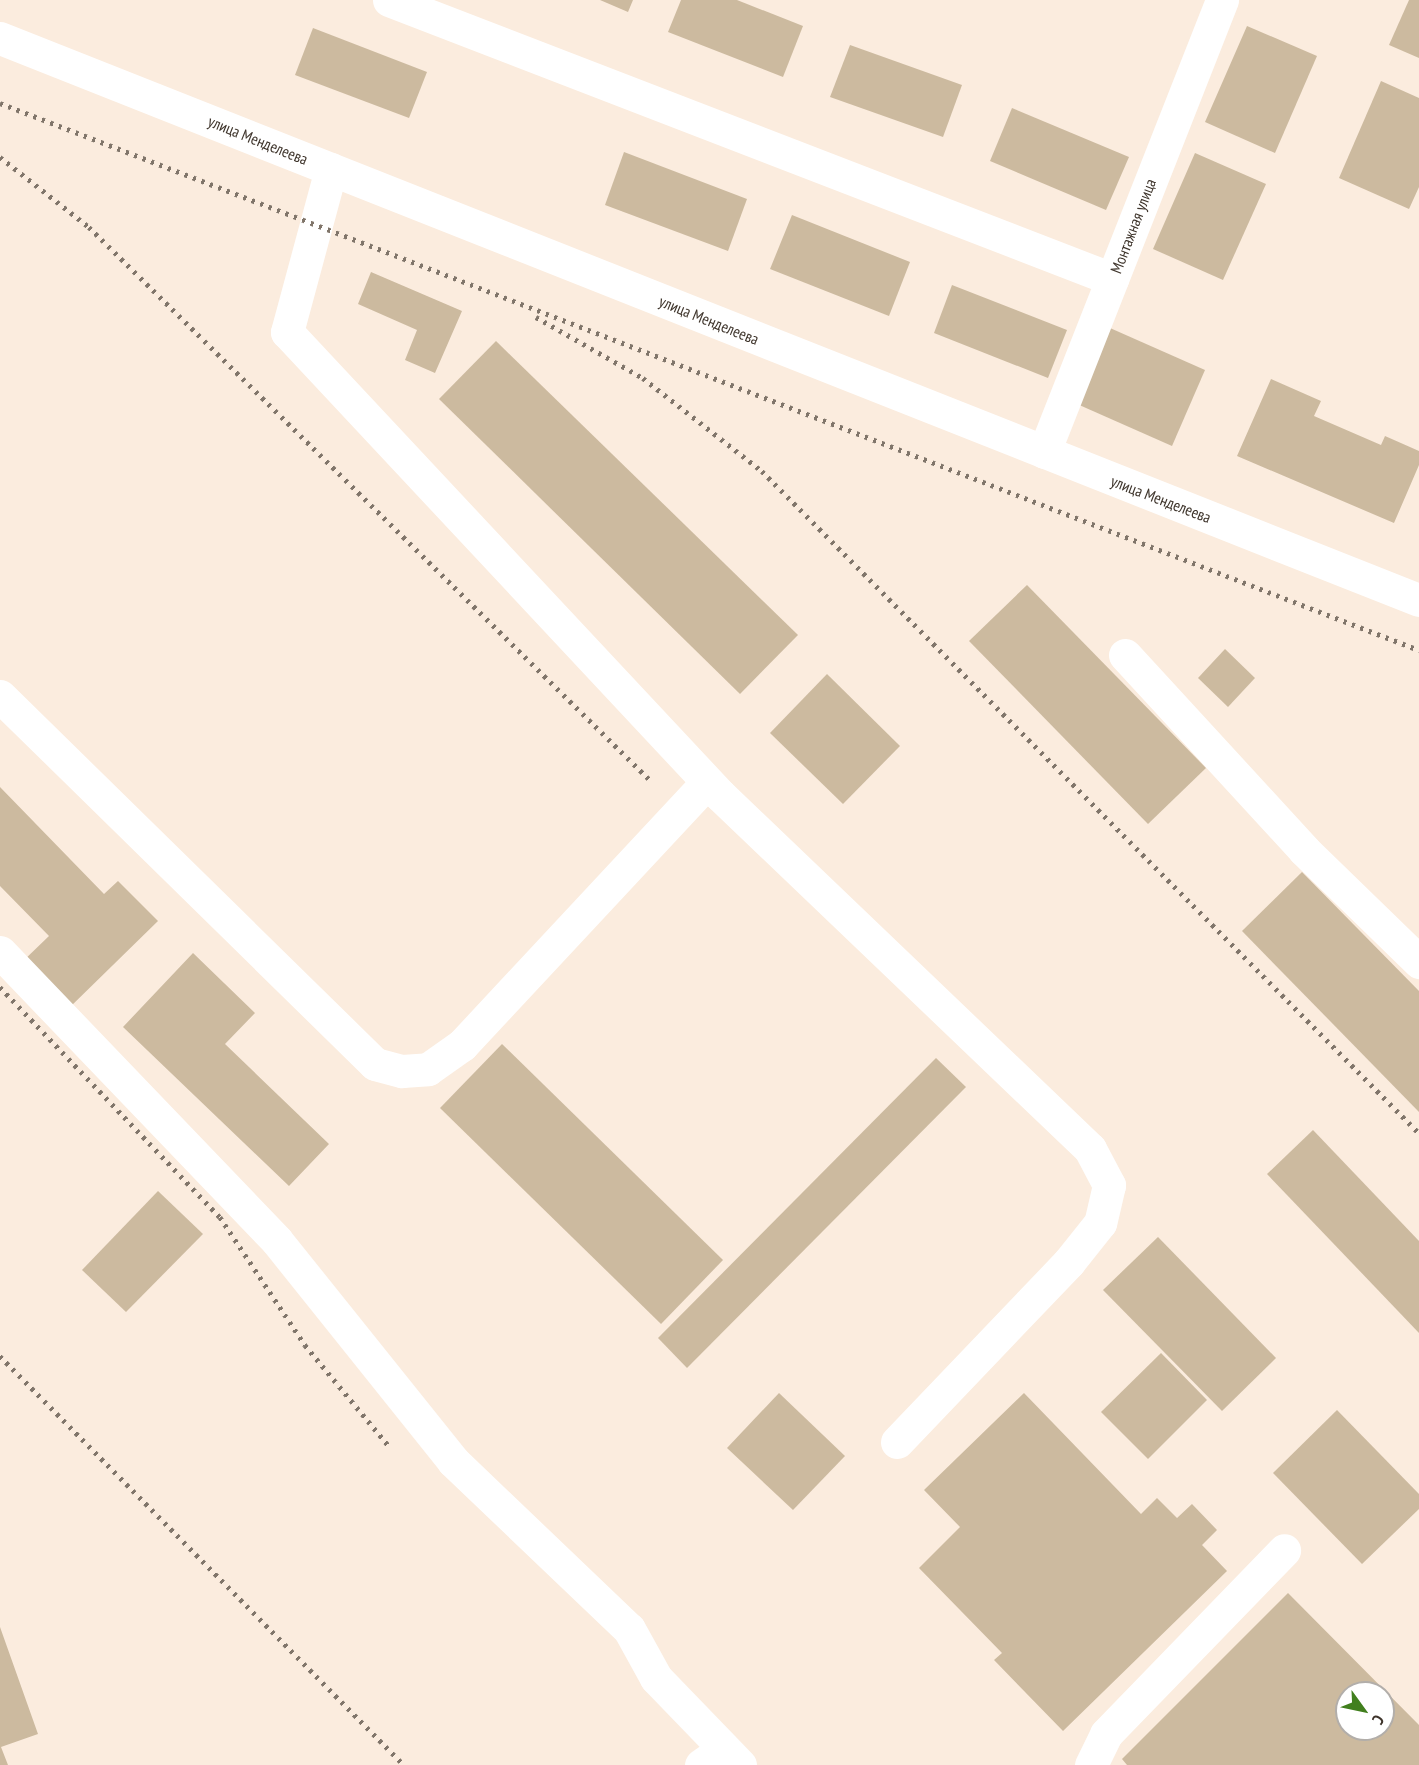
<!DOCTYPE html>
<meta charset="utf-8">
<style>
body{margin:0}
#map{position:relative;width:1419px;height:1765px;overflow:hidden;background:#fbecde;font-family:"PT Sans Narrow",sans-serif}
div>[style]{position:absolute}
.building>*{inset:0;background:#ccba9f}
.minor>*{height:33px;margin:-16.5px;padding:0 16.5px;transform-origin:16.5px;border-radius:16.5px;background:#fff}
.rail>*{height:4.5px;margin-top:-2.25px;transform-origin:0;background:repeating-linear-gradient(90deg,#80756a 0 3px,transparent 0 9px)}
span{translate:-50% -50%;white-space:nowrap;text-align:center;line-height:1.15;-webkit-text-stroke:5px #fff;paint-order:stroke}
.street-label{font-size:16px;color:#3e342b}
.north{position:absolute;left:1335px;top:1681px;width:60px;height:60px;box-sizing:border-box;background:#fff;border:2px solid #b2aeaa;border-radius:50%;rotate:123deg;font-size:16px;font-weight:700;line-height:24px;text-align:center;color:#3e342b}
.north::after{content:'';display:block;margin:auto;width:21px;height:27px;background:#417f1e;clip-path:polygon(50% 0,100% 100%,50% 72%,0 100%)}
</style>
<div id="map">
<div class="building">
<div style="clip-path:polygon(600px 0,633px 0,628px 12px)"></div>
<div style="clip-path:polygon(681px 0,737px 0,803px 26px,783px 77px,668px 32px)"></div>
<div style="clip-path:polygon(1409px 0,1419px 0,1419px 58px,1389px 45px)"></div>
<div style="clip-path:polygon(1247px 26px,1317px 56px,1275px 153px,1205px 122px)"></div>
<div style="clip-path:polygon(313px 28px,427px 72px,409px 118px,295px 75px)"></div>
<div style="clip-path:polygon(850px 45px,962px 85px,943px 137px,830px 97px)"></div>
<div style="clip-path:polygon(1381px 81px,1419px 98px,1419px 187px,1409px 209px,1339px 178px)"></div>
<div style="clip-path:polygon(1012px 108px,1129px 157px,1106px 210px,990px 161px)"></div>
<div style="clip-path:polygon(624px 152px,747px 199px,728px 251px,605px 205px)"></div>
<div style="clip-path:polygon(1195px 153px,1266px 184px,1223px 280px,1153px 249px)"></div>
<div style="clip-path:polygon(792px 215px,910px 262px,889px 316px,770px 269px)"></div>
<div style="clip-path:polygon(371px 272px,462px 311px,435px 373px,405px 360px,417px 330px,358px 304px)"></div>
<div style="clip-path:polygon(952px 285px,1067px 330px,1048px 378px,934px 333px)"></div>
<div style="clip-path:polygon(1110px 328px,1205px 370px,1172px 446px,1077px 404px)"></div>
<div style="clip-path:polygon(496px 341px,798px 635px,740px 694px,439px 399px)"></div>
<div style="clip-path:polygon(1271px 379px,1321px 401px,1314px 416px,1381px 445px,1385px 436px,1419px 451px,1419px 465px,1394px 523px,1237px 456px)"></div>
<div style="clip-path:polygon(1027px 585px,1206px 768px,1148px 824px,969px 641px)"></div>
<div style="clip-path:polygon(1225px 649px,1255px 678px,1228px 707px,1198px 678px)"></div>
<div style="clip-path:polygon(827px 674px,900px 746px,843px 804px,770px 733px)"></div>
<div style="clip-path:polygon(0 787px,104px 894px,118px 881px,158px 921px,67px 1010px,21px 963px,49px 936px,0 886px)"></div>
<div style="clip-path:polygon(1302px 872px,1419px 991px,1419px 1112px,1242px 931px)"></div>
<div style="clip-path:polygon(193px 953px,255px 1013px,225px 1044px,329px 1144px,289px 1186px,123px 1027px)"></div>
<div style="clip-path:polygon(502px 1044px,723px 1260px,661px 1324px,440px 1108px)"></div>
<div style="clip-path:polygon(936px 1058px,966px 1087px,687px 1368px,658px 1338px)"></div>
<div style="clip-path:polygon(1313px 1130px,1419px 1241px,1419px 1333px,1267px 1174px)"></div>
<div style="clip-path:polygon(158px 1191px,203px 1234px,126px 1312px,82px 1270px)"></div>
<div style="clip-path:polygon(1158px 1237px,1276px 1358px,1222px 1411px,1103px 1290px)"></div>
<div style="clip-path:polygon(1161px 1353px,1207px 1400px,1148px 1459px,1101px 1412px)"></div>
<div style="clip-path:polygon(779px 1393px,845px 1456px,793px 1510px,727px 1448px)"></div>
<div style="clip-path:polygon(1024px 1393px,1141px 1514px,1157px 1498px,1177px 1518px,1192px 1504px,1217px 1530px,1202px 1545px,1227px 1571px,1063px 1731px,994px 1660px,1002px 1653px,919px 1568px,960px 1527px,924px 1490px)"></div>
<div style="clip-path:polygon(1337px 1410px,1419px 1494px,1419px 1509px,1362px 1564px,1273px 1473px)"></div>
<div style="clip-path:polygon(evenodd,1288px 1593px,1419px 1725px,1419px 1765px,1127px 1765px,1122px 1759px,1288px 1593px,1347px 1693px,1383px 1693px,1383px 1729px,1347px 1729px,1347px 1693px)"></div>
<div style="clip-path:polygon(0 1627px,38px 1734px,1px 1747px,8px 1765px,0 1765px)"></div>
</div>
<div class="minor">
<div style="left:389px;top:0;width:775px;rotate:21.1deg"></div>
<div style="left:0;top:38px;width:1526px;rotate:21.61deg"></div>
<div style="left:331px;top:169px;width:169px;rotate:105.1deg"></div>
<div style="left:287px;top:332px;width:634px;rotate:46.92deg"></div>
<div style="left:720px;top:795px;width:512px;rotate:43.73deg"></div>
<div style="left:1090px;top:1149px;width:41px;rotate:62.2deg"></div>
<div style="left:1109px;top:1185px;width:39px;rotate:103deg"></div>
<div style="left:1100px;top:1223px;width:50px;rotate:128.5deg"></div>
<div style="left:1069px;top:1262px;width:249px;rotate:133.7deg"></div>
<div style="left:1044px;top:452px;width:486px;rotate:-68.5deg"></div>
<div style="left:1125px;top:655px;width:265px;rotate:47.4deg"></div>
<div style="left:1304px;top:850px;width:161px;rotate:44.2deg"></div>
<div style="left:0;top:696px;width:525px;rotate:44.46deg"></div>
<div style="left:375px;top:1064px;width:28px;rotate:15deg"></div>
<div style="left:402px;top:1071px;width:26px;rotate:-4deg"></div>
<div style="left:428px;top:1069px;width:42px;rotate:-35.2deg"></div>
<div style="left:462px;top:1045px;width:359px;rotate:-47deg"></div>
<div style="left:0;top:952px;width:400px;rotate:46.2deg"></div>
<div style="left:277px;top:1241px;width:282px;rotate:51.3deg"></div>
<div style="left:453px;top:1461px;width:243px;rotate:43.7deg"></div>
<div style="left:629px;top:1629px;width:56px;rotate:61.1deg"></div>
<div style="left:656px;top:1678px;width:121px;rotate:46deg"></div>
<div style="left:701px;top:1765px;width:28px;rotate:-35deg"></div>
<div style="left:1091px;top:1765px;width:34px;rotate:-64deg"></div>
<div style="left:1106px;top:1734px;width:256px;rotate:-45.9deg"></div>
</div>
<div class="rail">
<div style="left:0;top:103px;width:1521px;rotate:21.08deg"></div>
<div style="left:0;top:157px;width:113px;rotate:38.2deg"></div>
<div style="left:89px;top:227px;width:789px;rotate:44.59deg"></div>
<div style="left:536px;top:317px;width:123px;rotate:29.7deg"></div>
<div style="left:643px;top:378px;width:151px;rotate:38deg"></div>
<div style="left:762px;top:471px;width:933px;rotate:45.22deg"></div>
<div style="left:0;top:987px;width:318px;rotate:46.3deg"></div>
<div style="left:220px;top:1217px;width:154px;rotate:56.4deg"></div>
<div style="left:305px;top:1345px;width:130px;rotate:50.3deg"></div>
<div style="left:0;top:1356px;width:575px;rotate:45.35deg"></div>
</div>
<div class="street-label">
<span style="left:258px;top:140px;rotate:22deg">улица Менделеева</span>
<span style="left:1133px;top:226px;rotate:-69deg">Монтажная улица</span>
<span style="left:709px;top:320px;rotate:22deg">улица Менделеева</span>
<span style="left:1161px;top:499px;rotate:21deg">улица Менделеева</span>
</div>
<div class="north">С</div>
</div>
